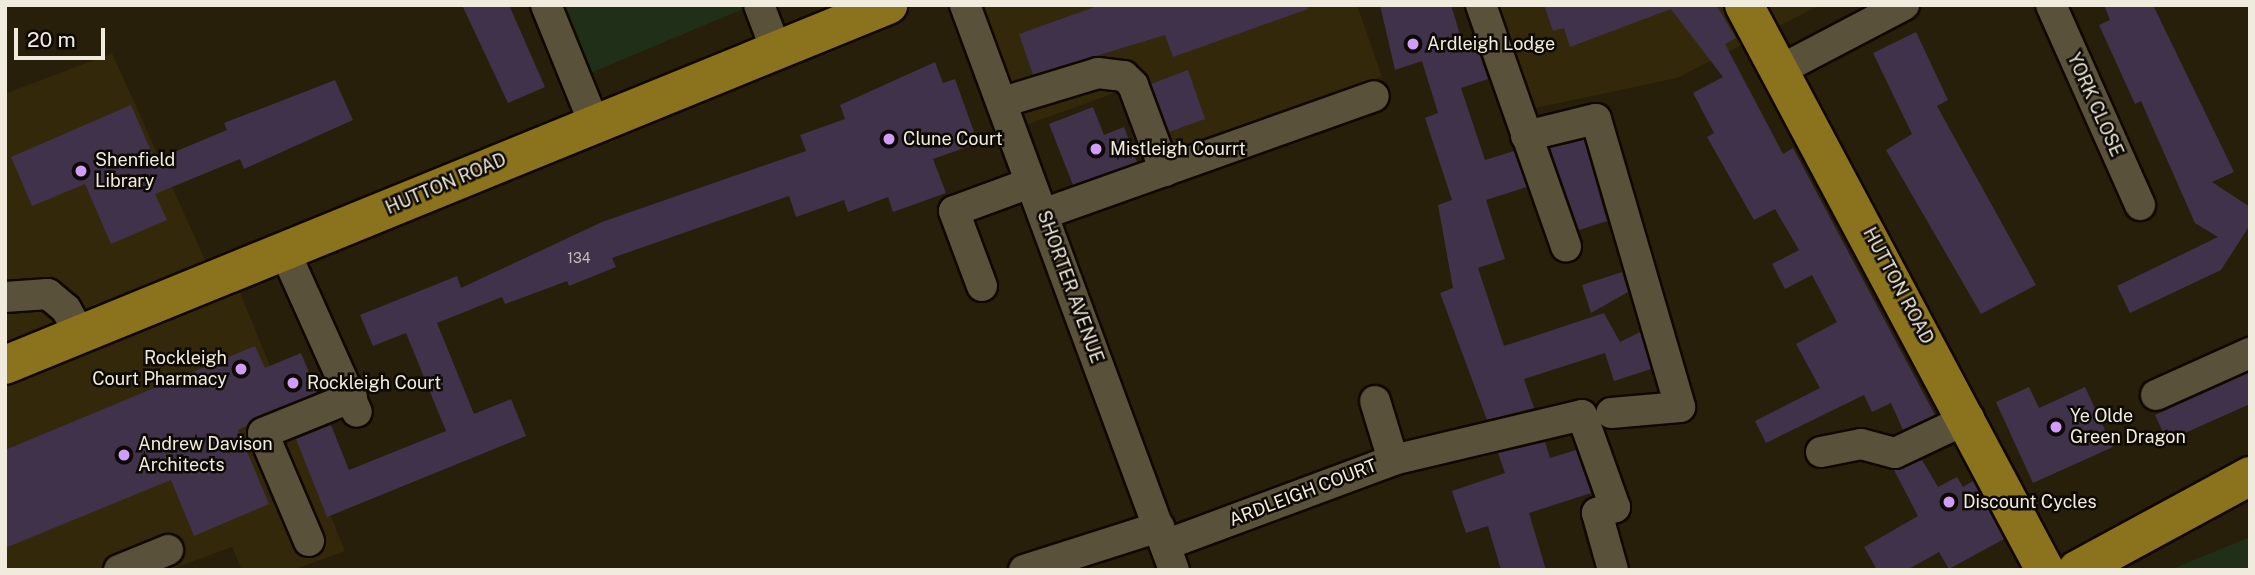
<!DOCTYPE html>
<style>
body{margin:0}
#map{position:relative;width:2255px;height:575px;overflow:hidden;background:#271f09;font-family:"Public Sans",sans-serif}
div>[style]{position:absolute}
.built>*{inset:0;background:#332809}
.green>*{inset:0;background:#202f17}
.building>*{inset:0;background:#40324b}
.roads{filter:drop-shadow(2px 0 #100800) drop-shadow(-2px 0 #100800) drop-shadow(0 2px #100800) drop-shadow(0 -2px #100800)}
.minor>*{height:30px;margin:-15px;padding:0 15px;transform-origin:15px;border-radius:15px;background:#5a513a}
.major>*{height:38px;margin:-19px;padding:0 19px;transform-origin:19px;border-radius:19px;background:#8b731e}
.dots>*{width:19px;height:19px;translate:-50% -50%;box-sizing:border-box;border:4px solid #0d0903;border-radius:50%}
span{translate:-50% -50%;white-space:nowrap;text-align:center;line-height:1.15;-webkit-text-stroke:5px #0d0903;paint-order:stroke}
.number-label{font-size:14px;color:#c5bdb9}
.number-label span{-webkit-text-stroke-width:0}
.poi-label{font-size:18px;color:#f1ebde}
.left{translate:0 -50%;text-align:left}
.right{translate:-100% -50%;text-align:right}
.street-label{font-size:18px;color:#f1ebde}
.frame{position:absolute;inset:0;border:7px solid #f1ebde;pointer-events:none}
.scale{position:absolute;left:14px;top:28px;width:91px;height:32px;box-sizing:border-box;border:4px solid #f1ebde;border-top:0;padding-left:9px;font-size:21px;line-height:24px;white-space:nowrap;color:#f1ebde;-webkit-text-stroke:5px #0d0903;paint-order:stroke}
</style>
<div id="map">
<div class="built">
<div style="clip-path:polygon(965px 5px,1357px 5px,1382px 77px,1149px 157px,1123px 90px,1012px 130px)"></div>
<div style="clip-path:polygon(1498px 5px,1820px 5px,1677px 78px,1531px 109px)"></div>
<div style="clip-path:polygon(112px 53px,215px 282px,233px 275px,345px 551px,293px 570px,242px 570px,232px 547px,169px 570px,5px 570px,5px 94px)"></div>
</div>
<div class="green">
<div style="clip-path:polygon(558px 5px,748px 5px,748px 7px,588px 74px)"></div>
<div style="clip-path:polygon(2250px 537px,2250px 570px,2171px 570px,2172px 569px)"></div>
</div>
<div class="building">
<div style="clip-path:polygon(462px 5px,509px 5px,545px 87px,508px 103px)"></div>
<div style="clip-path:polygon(1100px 5px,1307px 5px,1308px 9px,1173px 57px,1165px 35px,1033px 75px,1019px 34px)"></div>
<div style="clip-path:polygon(1380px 5px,1451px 5px,1465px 51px,1477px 47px,1488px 79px,1461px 88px,1485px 160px,1514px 151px,1527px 187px,1486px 200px,1505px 259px,1478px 268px,1504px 346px,1604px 313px,1620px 342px,1640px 332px,1651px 369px,1614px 381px,1605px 353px,1524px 379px,1534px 408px,1487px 420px,1440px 293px,1453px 288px,1438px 205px,1452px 200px,1425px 118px,1438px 113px,1422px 61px,1395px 70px)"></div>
<div style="clip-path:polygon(1544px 5px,1716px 5px,1736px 38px,1725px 44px,1783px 154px,1793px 148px,1935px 415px,1903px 430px,1891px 403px,1872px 412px,1864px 395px,1766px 443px,1755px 421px,1820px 388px,1796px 344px,1837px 322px,1812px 275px,1785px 289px,1772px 264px,1799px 250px,1775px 209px,1754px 220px,1707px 137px,1714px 133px,1693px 93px,1723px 77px,1671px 9px,1570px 47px,1564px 28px,1553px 31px)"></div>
<div style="clip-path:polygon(2104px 5px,2153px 5px,2234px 172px,2212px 182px,2250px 207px,2250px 225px,2221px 270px,2130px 313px,2117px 286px,2218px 237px,2195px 223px,2141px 101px,2135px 104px,2099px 25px,2110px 20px)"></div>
<div style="clip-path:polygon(1916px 32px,1948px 100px,1937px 106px,2036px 285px,1981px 314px,1886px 150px,1912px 134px,1873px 53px)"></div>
<div style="clip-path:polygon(935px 62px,943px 83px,955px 79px,978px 143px,933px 159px,946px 193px,893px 212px,888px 197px,848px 212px,844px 200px,796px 217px,789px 196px,612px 258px,616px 267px,569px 286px,567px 281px,505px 304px,502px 297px,437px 323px,474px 414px,511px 399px,526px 436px,327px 517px,296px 439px,331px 425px,349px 470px,446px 431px,406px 333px,373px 346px,360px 315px,457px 276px,461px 288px,602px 222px,806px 151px,800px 135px,845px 119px,840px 105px)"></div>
<div style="clip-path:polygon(1188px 70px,1205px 119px,1169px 132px,1151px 84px)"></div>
<div style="clip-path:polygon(335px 80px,353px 120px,244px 169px,240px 159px,155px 194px,167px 220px,111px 244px,85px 184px,32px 206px,11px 157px,131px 105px,155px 160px,227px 130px,224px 123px)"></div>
<div style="clip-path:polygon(1093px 107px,1104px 135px,1124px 127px,1137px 162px,1073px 185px,1049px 124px)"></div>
<div style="clip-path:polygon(1584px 140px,1607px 221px,1579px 230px,1550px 148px)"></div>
<div style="clip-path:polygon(1622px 272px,1628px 292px,1591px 313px,1582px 285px)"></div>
<div style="clip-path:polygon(255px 346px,265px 368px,301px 353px,317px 392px,238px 430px,269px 504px,194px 536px,171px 480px,5px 548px,5px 450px)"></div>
<div style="clip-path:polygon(2250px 372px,2250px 404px,2167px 441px,2155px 415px)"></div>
<div style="clip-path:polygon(2029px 387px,2039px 408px,2085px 387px,2113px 447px,2033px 483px,1996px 402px)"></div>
<div style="clip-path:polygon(1545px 442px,1550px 458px,1576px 450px,1591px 493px,1529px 513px,1546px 570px,1501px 570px,1488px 526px,1466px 533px,1452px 491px,1505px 473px,1498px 453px)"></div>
<div style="clip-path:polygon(1922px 460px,1938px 487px,1957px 477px,1963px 487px,1973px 481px,2004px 539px,1949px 569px,1939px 552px,1907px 570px,1877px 570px,1864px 547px,1918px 516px,1894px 470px)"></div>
</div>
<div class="roads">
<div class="minor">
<div style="left:546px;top:5px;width:125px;rotate:67.9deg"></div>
<div style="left:759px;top:5px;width:45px;rotate:69.1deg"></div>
<div style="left:965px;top:5px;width:602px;rotate:69.7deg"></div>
<div style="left:1481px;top:5px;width:256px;rotate:70.6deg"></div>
<div style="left:2051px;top:5px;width:219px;rotate:66deg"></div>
<div style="left:1782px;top:69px;width:138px;rotate:-27.7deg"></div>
<div style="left:1003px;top:102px;width:99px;rotate:-17deg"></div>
<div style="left:1098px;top:73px;width:26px;rotate:7deg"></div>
<div style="left:1124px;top:76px;width:13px;rotate:45deg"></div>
<div style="left:1133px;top:85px;width:92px;rotate:69.6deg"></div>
<div style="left:1526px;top:136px;width:72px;rotate:-13.7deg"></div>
<div style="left:1596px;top:119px;width:300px;rotate:73.7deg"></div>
<div style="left:1680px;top:407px;width:69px;rotate:175deg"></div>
<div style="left:1043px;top:214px;width:351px;rotate:-19.6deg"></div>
<div style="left:285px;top:252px;width:175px;rotate:65.8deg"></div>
<div style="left:982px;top:286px;width:80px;rotate:-110.5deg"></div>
<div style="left:954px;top:211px;width:81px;rotate:-20.2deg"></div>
<div style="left:5px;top:297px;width:43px;rotate:-4deg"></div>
<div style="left:48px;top:294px;width:23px;rotate:40deg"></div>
<div style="left:66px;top:309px;width:29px;rotate:61deg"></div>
<div style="left:2156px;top:395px;width:103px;rotate:-24.1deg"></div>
<div style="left:1375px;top:401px;width:62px;rotate:73deg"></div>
<div style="left:1821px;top:452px;width:41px;rotate:-11.3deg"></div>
<div style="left:1861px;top:444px;width:35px;rotate:15deg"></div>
<div style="left:1895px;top:453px;width:82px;rotate:-25.3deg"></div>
<div style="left:309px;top:541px;width:117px;rotate:-113.1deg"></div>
<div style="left:263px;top:433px;width:96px;rotate:-22deg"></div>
<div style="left:1165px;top:545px;width:243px;rotate:-20.4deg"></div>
<div style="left:1393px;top:460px;width:194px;rotate:-13.4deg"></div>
<div style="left:1582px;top:415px;width:98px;rotate:70.3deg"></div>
<div style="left:1615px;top:507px;width:19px;rotate:162deg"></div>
<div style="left:1597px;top:513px;width:59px;rotate:74.3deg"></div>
<div style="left:119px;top:570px;width:53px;rotate:-22.2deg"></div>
<div style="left:1024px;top:570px;width:142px;rotate:-17.7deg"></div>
</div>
<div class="major">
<div style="left:1744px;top:5px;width:640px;rotate:61.95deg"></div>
<div style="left:5px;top:365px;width:954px;rotate:-22.18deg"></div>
<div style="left:2077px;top:570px;width:197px;rotate:-28.5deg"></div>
</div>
</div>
<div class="dots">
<div style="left:1413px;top:44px;background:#d29cfd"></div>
<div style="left:889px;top:139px;background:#d29cfd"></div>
<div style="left:1096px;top:149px;background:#d29cfd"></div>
<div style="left:81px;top:171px;background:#d29cfd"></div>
<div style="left:241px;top:369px;background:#d29cfd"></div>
<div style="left:293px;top:383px;background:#d29cfd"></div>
<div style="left:2056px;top:427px;background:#d29cfd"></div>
<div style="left:124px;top:455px;background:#d29cfd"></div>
<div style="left:1949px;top:502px;background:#d29cfd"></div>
</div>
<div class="number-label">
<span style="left:579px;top:258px">134</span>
</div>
<div class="poi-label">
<span class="left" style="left:1427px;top:44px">Ardleigh Lodge</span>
<span class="left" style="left:903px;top:139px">Clune Court</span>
<span class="left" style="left:1110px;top:149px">Mistleigh Courrt</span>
<span class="left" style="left:95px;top:171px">Shenfield<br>Library</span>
<span class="right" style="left:227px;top:369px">Rockleigh<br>Court Pharmacy</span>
<span class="left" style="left:307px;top:383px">Rockleigh Court</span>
<span class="left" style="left:2070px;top:427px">Ye Olde<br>Green Dragon</span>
<span class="left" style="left:138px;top:455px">Andrew Davison<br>Architects</span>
<span class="left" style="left:1963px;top:502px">Discount Cycles</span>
</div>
<div class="street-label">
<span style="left:2095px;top:105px;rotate:66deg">YORK CLOSE</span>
<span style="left:446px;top:184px;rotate:-23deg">HUTTON ROAD</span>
<span style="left:1898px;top:286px;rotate:62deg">HUTTON ROAD</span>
<span style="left:1070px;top:287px;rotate:70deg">SHORTER AVENUE</span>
<span style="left:1303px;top:493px;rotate:-21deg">ARDLEIGH COURT</span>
</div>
<div class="frame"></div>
<div class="scale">20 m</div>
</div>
